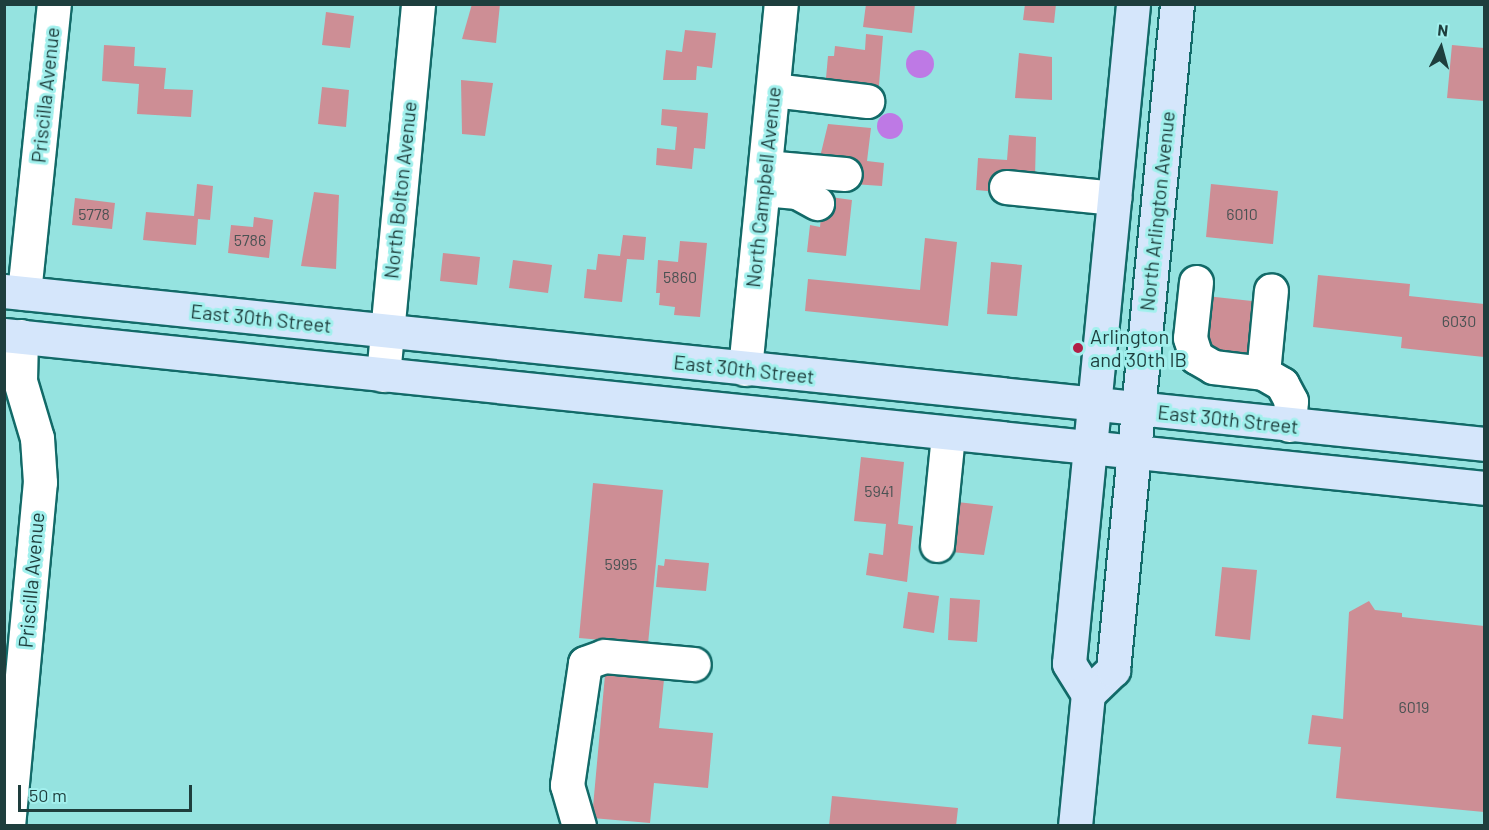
<!DOCTYPE html>
<style>
body{margin:0}
#map{position:relative;width:1489px;height:830px;overflow:hidden;background:#95e3e0;font-family:Barlow,sans-serif}
div>[style]{position:absolute}
.water>*{inset:0;background:#be79e5}
.round{border-radius:50%}
.building>*{inset:0;background:#cd8e95}
.roads{filter:drop-shadow(2px 0 #126a68) drop-shadow(-2px 0 #126a68) drop-shadow(0 2px #126a68) drop-shadow(0 -2px #126a68)}
.minor>*{height:33px;margin:-16.5px;padding:0 16.5px;transform-origin:16.5px;border-radius:16.5px;background:#fff}
.major>*{height:33px;margin:-16.5px;padding:0 16.5px;transform-origin:16.5px;border-radius:16.5px;background:#d5e6fb}
.dots>*{width:16px;height:16px;translate:-50% -50%;box-sizing:border-box;border:3px solid #a2f0ed;border-radius:50%}
span{translate:-50% -50%;white-space:nowrap;text-align:center;line-height:1.15;-webkit-text-stroke:6px #a2f0ed;paint-order:stroke}
.number-label{font-size:16px;color:#4a5253}
.number-label span{-webkit-text-stroke-width:0}
.street-label{font-size:20px;color:#1e3e3d}
.poi-label{font-size:20px;color:#1e3e3d}
.left{translate:0 -50%;text-align:left}
.frame{position:absolute;inset:0;border:6px solid #1e3e3d;pointer-events:none}
.north{position:absolute;left:1411px;top:18px;width:60px;height:60px;-webkit-text-stroke:4px #a2f0ed;paint-order:stroke;rotate:6deg;font-size:16px;font-weight:700;line-height:24px;text-align:center;color:#1e3e3d}
.north::after{content:'';display:block;margin:auto;width:21px;height:27px;background:#1e3e3d;clip-path:polygon(50% 0,100% 100%,50% 72%,0 100%)}
.scale{position:absolute;left:18px;top:785px;width:174px;height:27px;box-sizing:border-box;border:3px solid #1e3e3d;border-top:0;padding-left:8px;font-size:18px;line-height:21px;white-space:nowrap;color:#1e3e3d;-webkit-text-stroke:4px #a2f0ed;paint-order:stroke}
</style>
<div id="map">
<div class="water">
<div class="round" style="left:906px;top:50px;width:28px;height:28px"></div>
<div class="round" style="left:877px;top:113px;width:26px;height:26px"></div>
</div>
<div class="building">
<div style="clip-path:polygon(472px 4px,500px 4px,496px 43px,462px 39px)"></div>
<div style="clip-path:polygon(866px 4px,915px 4px,912px 33px,863px 27px)"></div>
<div style="clip-path:polygon(1025px 4px,1056px 4px,1054px 23px,1023px 20px)"></div>
<div style="clip-path:polygon(326px 12px,354px 16px,350px 48px,322px 45px)"></div>
<div style="clip-path:polygon(685px 30px,716px 33px,712px 68px,697px 66px,696px 80px,663px 80px,666px 50px,682px 52px)"></div>
<div style="clip-path:polygon(866px 34px,883px 36px,878px 97px,848px 94px,850px 81px,826px 78px,828px 56px,834px 56px,835px 46px,865px 50px)"></div>
<div style="clip-path:polygon(104px 45px,135px 47px,134px 66px,166px 68px,164px 89px,193px 90px,191px 117px,137px 114px,139px 84px,102px 81px)"></div>
<div style="clip-path:polygon(1452px 45px,1484px 48px,1484px 101px,1447px 98px)"></div>
<div style="clip-path:polygon(1019px 53px,1052px 57px,1052px 100px,1015px 98px)"></div>
<div style="clip-path:polygon(461px 80px,493px 83px,485px 136px,462px 134px)"></div>
<div style="clip-path:polygon(322px 87px,349px 90px,346px 127px,318px 124px)"></div>
<div style="clip-path:polygon(662px 109px,708px 113px,705px 149px,694px 148px,692px 169px,656px 165px,657px 148px,675px 150px,677px 127px,661px 125px)"></div>
<div style="clip-path:polygon(828px 124px,871px 128px,867px 161px,884px 163px,882px 186px,853px 184px,856px 161px,820px 157px)"></div>
<div style="clip-path:polygon(1009px 135px,1036px 137px,1035px 177px,998px 192px,976px 190px,978px 158px,1007px 160px)"></div>
<div style="clip-path:polygon(197px 184px,213px 186px,210px 220px,198px 219px,196px 245px,143px 240px,146px 212px,194px 216px)"></div>
<div style="clip-path:polygon(1211px 184px,1278px 191px,1273px 244px,1206px 237px)"></div>
<div style="clip-path:polygon(314px 192px,339px 195px,336px 269px,301px 266px)"></div>
<div style="clip-path:polygon(823px 196px,852px 200px,846px 256px,807px 252px,810px 225px,820px 227px)"></div>
<div style="clip-path:polygon(75px 198px,115px 203px,112px 229px,72px 225px)"></div>
<div style="clip-path:polygon(254px 217px,273px 220px,269px 258px,228px 253px,231px 225px,253px 227px)"></div>
<div style="clip-path:polygon(623px 235px,646px 237px,644px 260px,627px 259px,622px 302px,584px 298px,587px 269px,596px 270px,598px 254px,620px 256px)"></div>
<div style="clip-path:polygon(925px 238px,957px 242px,948px 326px,805px 311px,808px 279px,920px 290px)"></div>
<div style="clip-path:polygon(680px 241px,707px 243px,700px 317px,674px 315px,675px 307px,659px 305px,660px 293px,656px 293px,658px 260px,678px 262px)"></div>
<div style="clip-path:polygon(443px 253px,480px 257px,477px 285px,440px 281px)"></div>
<div style="clip-path:polygon(513px 260px,552px 265px,548px 293px,509px 288px)"></div>
<div style="clip-path:polygon(991px 262px,1022px 265px,1017px 316px,987px 314px)"></div>
<div style="clip-path:polygon(1318px 275px,1410px 284px,1409px 296px,1484px 304px,1484px 357px,1401px 348px,1402px 337px,1313px 327px)"></div>
<div style="clip-path:polygon(1206px 296px,1261px 302px,1256px 356px,1201px 350px)"></div>
<div style="clip-path:polygon(861px 457px,904px 462px,898px 524px,913px 526px,907px 582px,866px 575px,869px 553px,883px 555px,886px 524px,854px 521px)"></div>
<div style="clip-path:polygon(593px 483px,663px 490px,648px 644px,579px 638px)"></div>
<div style="clip-path:polygon(957px 502px,993px 506px,984px 555px,951px 552px)"></div>
<div style="clip-path:polygon(665px 559px,709px 563px,706px 591px,656px 587px,658px 565px,664px 566px)"></div>
<div style="clip-path:polygon(1222px 567px,1257px 570px,1250px 640px,1215px 636px)"></div>
<div style="clip-path:polygon(908px 592px,939px 596px,934px 633px,903px 628px)"></div>
<div style="clip-path:polygon(950px 598px,980px 600px,977px 642px,948px 640px)"></div>
<div style="clip-path:polygon(1369px 601px,1375px 610px,1402px 613px,1402px 617px,1484px 626px,1484px 812px,1336px 798px,1341px 747px,1308px 744px,1312px 715px,1343px 719px,1349px 612px)"></div>
<div style="clip-path:polygon(606px 664px,665px 670px,659px 728px,713px 733px,708px 788px,654px 783px,650px 823px,592px 818px)"></div>
<div style="clip-path:polygon(832px 796px,958px 808px,956px 826px,829px 826px)"></div>
</div>
<div class="roads">
<div class="minor">
<div style="left:773px;top:90px;width:95px;rotate:6.7deg"></div>
<div style="left:765px;top:167px;width:80px;rotate:5deg"></div>
<div style="left:1006px;top:187px;width:109px;rotate:5.8deg"></div>
<div style="left:763px;top:189px;width:34px;rotate:5deg"></div>
<div style="left:797px;top:192px;width:23px;rotate:29deg"></div>
<div style="left:1196px;top:282px;width:56px;rotate:96.1deg"></div>
<div style="left:1190px;top:338px;width:20px;rotate:72deg"></div>
<div style="left:1196px;top:357px;width:20px;rotate:30deg"></div>
<div style="left:1213px;top:367px;width:50px;rotate:6.8deg"></div>
<div style="left:1263px;top:373px;width:83px;rotate:-84.5deg"></div>
<div style="left:24px;top:293px;width:291px;rotate:-84.1deg"></div>
<div style="left:745px;top:369px;width:367px;rotate:-84.4deg"></div>
<div style="left:1263px;top:373px;width:22px;rotate:30deg"></div>
<div style="left:1282px;top:384px;width:19px;rotate:62deg"></div>
<div style="left:1291px;top:401px;width:24px;rotate:95deg"></div>
<div style="left:383px;top:375px;width:373px;rotate:-84.6deg"></div>
<div style="left:937px;top:545px;width:112px;rotate:-84.3deg"></div>
<div style="left:8px;top:826px;width:345px;rotate:-84.7deg"></div>
<div style="left:40px;top:482px;width:44px;rotate:-93.9deg"></div>
<div style="left:37px;top:438px;width:59px;rotate:-106.6deg"></div>
<div style="left:20px;top:381px;width:45px;rotate:-88.7deg"></div>
<div style="left:579px;top:826px;width:43px;rotate:-106.3deg"></div>
<div style="left:567px;top:785px;width:123px;rotate:-81.6deg"></div>
<div style="left:585px;top:663px;width:20px;rotate:-20deg"></div>
<div style="left:604px;top:656px;width:90px;rotate:5.1deg"></div>
</div>
<div class="major">
<div style="left:4px;top:291px;width:1488px;rotate:5.9deg"></div>
<div style="left:4px;top:335px;width:1488px;rotate:5.9deg"></div>
<div style="left:1088px;top:694px;width:35px;rotate:-44deg"></div>
<div style="left:1113px;top:670px;width:669px;rotate:-84.51deg"></div>
<div style="left:1075px;top:826px;width:133px;rotate:-84.4deg"></div>
<div style="left:1088px;top:694px;width:36px;rotate:-122deg"></div>
<div style="left:1069px;top:663px;width:662px;rotate:-84.45deg"></div>
</div>
</div>
<div class="dots">
<div style="left:1078px;top:348px;background:#b11f46"></div>
</div>
<div class="number-label">
<span style="left:94px;top:214px">5778</span>
<span style="left:1242px;top:214px">6010</span>
<span style="left:250px;top:240px">5786</span>
<span style="left:680px;top:277px">5860</span>
<span style="left:1459px;top:321px">6030</span>
<span style="left:879px;top:491px">5941</span>
<span style="left:621px;top:564px">5995</span>
<span style="left:1414px;top:707px">6019</span>
</div>
<div class="street-label">
<span style="left:45px;top:95px;rotate:-84deg">Priscilla Avenue</span>
<span style="left:763px;top:187px;rotate:-84deg">North Campbell Avenue</span>
<span style="left:400px;top:190px;rotate:-84deg">North Bolton Avenue</span>
<span style="left:1157px;top:211px;rotate:-84deg">North Arlington Avenue</span>
<span style="left:261px;top:318px;rotate:6deg">East 30th Street</span>
<span style="left:744px;top:369px;rotate:6deg">East 30th Street</span>
<span style="left:1228px;top:419px;rotate:6deg">East 30th Street</span>
<span style="left:31px;top:580px;rotate:-85deg">Priscilla Avenue</span>
</div>
<div class="poi-label">
<span class="left" style="left:1090px;top:348px">Arlington<br>and 30th IB</span>
</div>
<div class="frame"></div>
<div class="north">N</div>
<div class="scale">50 m</div>
</div>
